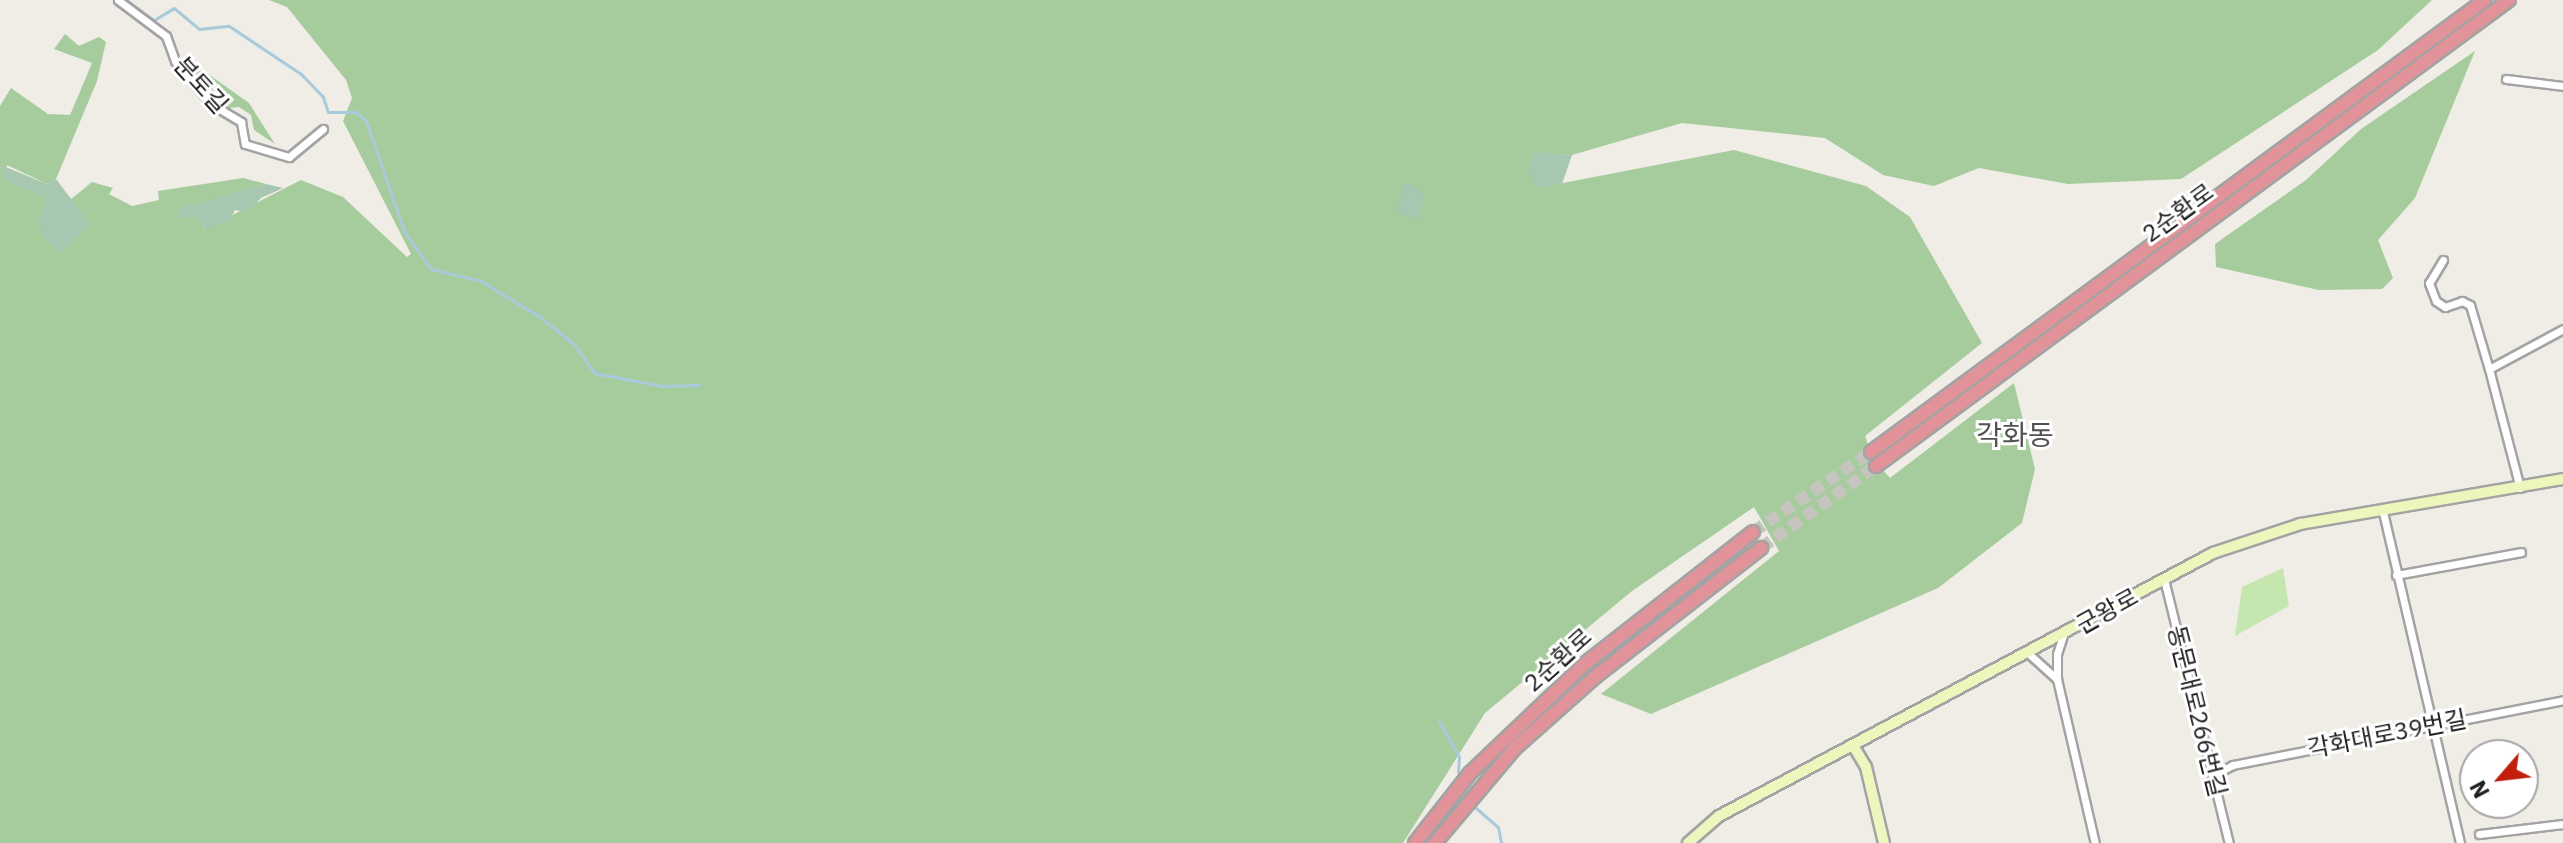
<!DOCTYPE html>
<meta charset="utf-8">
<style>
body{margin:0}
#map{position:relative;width:2563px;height:843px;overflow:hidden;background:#efede6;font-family:"IBM Plex Sans","Noto Sans KR",sans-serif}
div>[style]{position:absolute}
.grass>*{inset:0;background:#c5e6af}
.forest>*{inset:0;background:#a6cc9d}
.cemetery>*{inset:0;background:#a8c7b0}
.stream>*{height:3px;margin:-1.5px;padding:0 1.5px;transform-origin:1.5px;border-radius:1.5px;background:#a9cada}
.highway-tunnel>*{height:12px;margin-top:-6px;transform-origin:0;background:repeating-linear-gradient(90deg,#c5c4be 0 12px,transparent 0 18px)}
.roads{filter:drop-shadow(2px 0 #a3a3a3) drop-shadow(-2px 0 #a3a3a3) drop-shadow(0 2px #a3a3a3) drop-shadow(0 -2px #a3a3a3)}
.street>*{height:7px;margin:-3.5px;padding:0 3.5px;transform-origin:3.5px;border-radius:3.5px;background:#fff}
.secondary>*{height:10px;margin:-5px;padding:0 5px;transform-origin:5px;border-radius:5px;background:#edf6bd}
.highway>*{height:12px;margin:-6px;padding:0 6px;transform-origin:6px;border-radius:6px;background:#e2939a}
span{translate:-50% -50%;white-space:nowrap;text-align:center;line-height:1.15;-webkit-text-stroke:6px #fff;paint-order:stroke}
.street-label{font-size:24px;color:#1f1f1f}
.quarter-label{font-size:28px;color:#525252}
.north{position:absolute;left:2459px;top:739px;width:80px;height:80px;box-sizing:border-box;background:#fff;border:2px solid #a5a5a5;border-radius:50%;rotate:242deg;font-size:22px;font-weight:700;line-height:32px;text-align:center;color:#1f1f1f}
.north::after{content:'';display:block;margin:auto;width:28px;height:36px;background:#c21e0c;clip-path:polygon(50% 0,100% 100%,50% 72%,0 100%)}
</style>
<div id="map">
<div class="grass">
<div style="clip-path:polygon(2283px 568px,2289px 606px,2235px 636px,2242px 587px)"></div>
</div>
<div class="forest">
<div style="clip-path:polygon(269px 0,2432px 0,2378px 50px,2181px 179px,2068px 184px,1979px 168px,1934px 186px,1883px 175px,1825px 138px,1682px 123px,1572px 155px,1534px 153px,1537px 188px,1734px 150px,1866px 186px,1910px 217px,1982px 343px,1865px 436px,1873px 459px,1890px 478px,2014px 383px,2035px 469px,2022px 523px,1938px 588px,1651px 714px,1601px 694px,1779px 551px,1754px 507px,1632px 591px,1485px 713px,1403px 843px,0 843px,0 106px,11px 88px,48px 114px,70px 115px,92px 63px,54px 49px,65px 34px,79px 46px,99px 37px,106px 42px,97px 81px,56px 179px,47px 184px,7px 165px,4px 180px,47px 198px,39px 221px,90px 224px,70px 200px,92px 182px,113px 188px,109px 194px,132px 206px,159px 200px,158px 191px,243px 178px,266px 184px,222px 197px,187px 216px,200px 218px,205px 229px,301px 180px,343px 197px,407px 257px,411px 254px,343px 121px,352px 98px,346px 80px,287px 7px)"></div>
<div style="clip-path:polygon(2475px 51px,2415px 198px,2378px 240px,2393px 278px,2382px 289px,2319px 290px,2216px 267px,2215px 244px,2306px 180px,2361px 129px)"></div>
<div style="clip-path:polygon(190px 70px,204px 71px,249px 103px,275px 144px,254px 130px,251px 115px,239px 107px,220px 109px)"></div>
</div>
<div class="cemetery">
<div style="clip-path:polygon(1534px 152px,1572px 155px,1562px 184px,1537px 188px,1527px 170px)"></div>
<div style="clip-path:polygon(1px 165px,47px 184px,56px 179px,90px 224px,60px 254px,42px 235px,39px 221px,46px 198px,4px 180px)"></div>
<div style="clip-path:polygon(1404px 181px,1425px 193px,1418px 220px,1396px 213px)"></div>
<div style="clip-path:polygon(266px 184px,283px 188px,261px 198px,247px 212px,235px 210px,229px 221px,206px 230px,199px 218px,180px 217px,177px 209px)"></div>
</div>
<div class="stream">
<div style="left:126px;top:0;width:34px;rotate:36deg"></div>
<div style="left:154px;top:20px;width:23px;rotate:-31deg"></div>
<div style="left:174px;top:8px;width:33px;rotate:40deg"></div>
<div style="left:199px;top:29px;width:30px;rotate:-6deg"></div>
<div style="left:229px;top:26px;width:87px;rotate:33.7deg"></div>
<div style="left:301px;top:74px;width:32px;rotate:46deg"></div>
<div style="left:323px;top:97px;width:16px;rotate:72deg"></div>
<div style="left:328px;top:112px;width:28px"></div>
<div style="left:356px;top:112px;width:13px;rotate:42deg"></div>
<div style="left:366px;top:121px;width:116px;rotate:70.9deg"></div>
<div style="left:404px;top:231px;width:47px;rotate:54.6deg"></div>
<div style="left:431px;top:269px;width:51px;rotate:13.5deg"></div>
<div style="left:481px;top:281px;width:69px;rotate:31.4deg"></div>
<div style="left:540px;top:317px;width:43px;rotate:38.5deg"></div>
<div style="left:574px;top:344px;width:35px;rotate:55deg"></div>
<div style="left:594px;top:373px;width:69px;rotate:10.8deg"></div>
<div style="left:662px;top:386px;width:38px;rotate:-2deg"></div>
<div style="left:1439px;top:721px;width:41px;rotate:60.9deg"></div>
<div style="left:1459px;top:757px;width:15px;rotate:94deg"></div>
<div style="left:1476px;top:808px;width:29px;rotate:41deg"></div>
<div style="left:1498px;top:827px;width:16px;rotate:79deg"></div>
</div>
<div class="highway-tunnel">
<div style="left:1753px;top:532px;width:143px;rotate:-34.1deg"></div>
<div style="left:1761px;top:548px;width:141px;rotate:-35.5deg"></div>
</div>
<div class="roads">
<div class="street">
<div style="left:118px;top:0;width:60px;rotate:36.9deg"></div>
<div style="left:166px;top:36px;width:27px;rotate:70deg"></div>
<div style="left:175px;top:61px;width:58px;rotate:49.2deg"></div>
<div style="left:213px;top:105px;width:33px;rotate:31deg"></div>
<div style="left:241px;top:122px;width:22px;rotate:80deg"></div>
<div style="left:245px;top:144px;width:46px;rotate:16.5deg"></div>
<div style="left:289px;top:157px;width:44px;rotate:-39.5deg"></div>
<div style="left:2506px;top:79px;width:57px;rotate:7deg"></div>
<div style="left:2443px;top:260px;width:27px;rotate:121deg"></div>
<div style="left:2429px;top:283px;width:19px;rotate:69deg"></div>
<div style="left:2436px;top:301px;width:11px;rotate:34deg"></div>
<div style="left:2445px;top:307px;width:18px;rotate:-19deg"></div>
<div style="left:2462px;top:301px;width:9px;rotate:27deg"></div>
<div style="left:2470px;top:305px;width:67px;rotate:73.5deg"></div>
<div style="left:2520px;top:488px;width:123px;rotate:-104.6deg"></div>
<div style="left:2489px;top:369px;width:84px;rotate:-28.4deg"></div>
<div style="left:2383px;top:512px;width:340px;rotate:76.9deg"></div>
<div style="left:2396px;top:575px;width:127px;rotate:-10.4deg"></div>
<div style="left:2164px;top:579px;width:272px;rotate:76.2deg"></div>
<div style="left:2029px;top:654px;width:38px;rotate:42deg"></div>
<div style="left:2057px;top:679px;width:25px;rotate:-90deg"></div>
<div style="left:2057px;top:654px;width:19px;rotate:-72deg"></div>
<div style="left:2057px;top:679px;width:168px;rotate:77deg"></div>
<div style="left:2213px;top:775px;width:22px;rotate:-27deg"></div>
<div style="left:2233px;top:765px;width:336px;rotate:-11.1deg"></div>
<div style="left:2479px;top:834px;width:85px;rotate:-6.8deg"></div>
</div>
<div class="secondary">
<div style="left:1854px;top:747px;width:23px;rotate:59deg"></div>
<div style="left:1866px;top:767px;width:78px;rotate:76.7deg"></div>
<div style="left:1688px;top:843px;width:41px;rotate:-41.1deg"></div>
<div style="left:1719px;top:816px;width:560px;rotate:-28.03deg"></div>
<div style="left:2213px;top:553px;width:92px;rotate:-18.4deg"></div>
<div style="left:2300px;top:524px;width:267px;rotate:-9.7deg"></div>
</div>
<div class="highway">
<div style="left:1871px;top:452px;width:762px;rotate:-36.36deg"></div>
<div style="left:1876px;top:466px;width:786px;rotate:-36.36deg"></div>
<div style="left:1415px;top:843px;width:89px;rotate:-51.8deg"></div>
<div style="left:1470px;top:773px;width:160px;rotate:-43.5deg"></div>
<div style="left:1586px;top:663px;width:212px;rotate:-38.1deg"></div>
<div style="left:1435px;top:843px;width:124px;rotate:-49.9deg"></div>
<div style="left:1515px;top:748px;width:108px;rotate:-41.6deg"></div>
<div style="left:1596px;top:676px;width:209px;rotate:-37.8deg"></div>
</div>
</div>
<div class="street-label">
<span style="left:201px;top:85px;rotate:48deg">분토길</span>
<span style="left:2178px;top:213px;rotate:-36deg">2순환로</span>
<span style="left:2107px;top:611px;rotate:-29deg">군왕로</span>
<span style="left:1558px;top:660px;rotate:-42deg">2순환로</span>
<span style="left:2197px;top:711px;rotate:76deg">동문대로266번길</span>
<span style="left:2387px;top:734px;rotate:-11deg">각화대로39번길</span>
</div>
<div class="quarter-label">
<span style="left:2015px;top:435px">각화동</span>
</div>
<div class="north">N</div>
</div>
